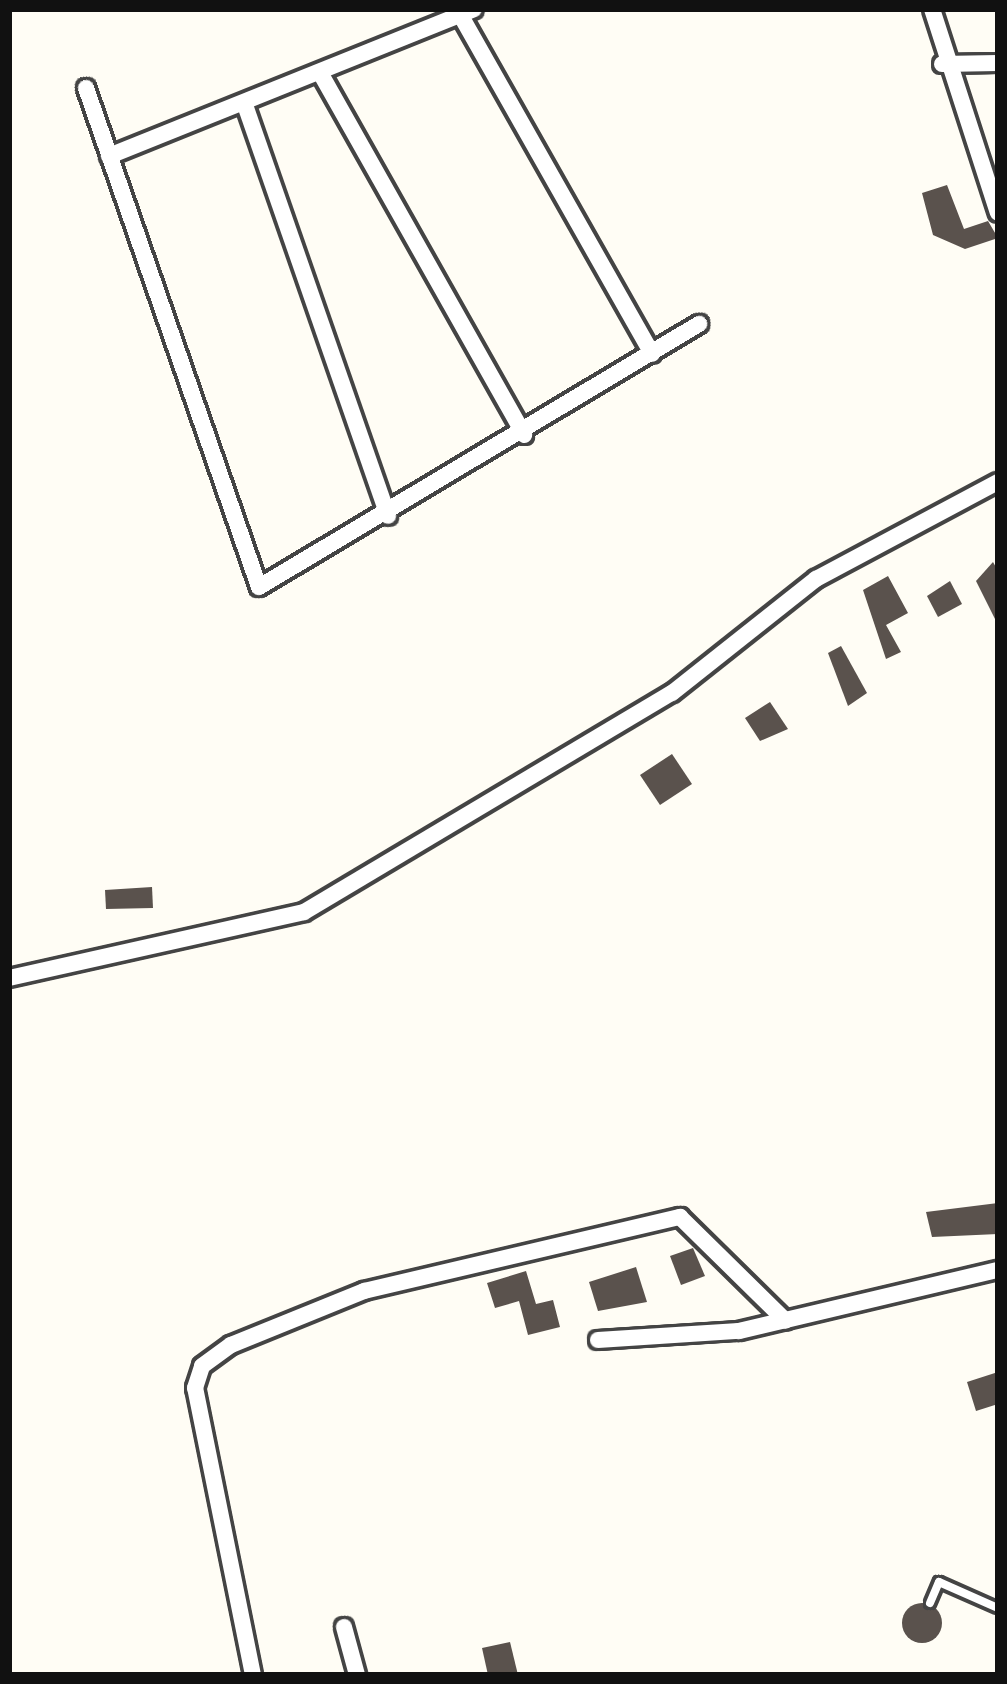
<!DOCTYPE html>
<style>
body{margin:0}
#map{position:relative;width:1007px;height:1684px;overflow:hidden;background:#fffdf5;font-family:"Crimson Pro",serif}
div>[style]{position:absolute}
.building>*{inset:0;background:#5a524d}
.round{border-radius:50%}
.roads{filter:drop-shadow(3px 0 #444) drop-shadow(-3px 0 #444) drop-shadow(0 3px #444) drop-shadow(0 -3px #444)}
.lane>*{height:8px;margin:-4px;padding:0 4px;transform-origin:4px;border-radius:4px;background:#fff}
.street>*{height:16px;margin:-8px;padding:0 8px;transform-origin:8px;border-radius:8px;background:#fff}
span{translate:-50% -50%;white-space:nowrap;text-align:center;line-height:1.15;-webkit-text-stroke:12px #fff;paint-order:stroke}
.frame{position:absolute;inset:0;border:12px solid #111;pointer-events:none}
</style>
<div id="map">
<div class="building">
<div style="clip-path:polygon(947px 185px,964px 229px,988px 221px,998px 238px,965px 249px,933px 235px,922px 193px)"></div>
<div style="clip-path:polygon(993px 562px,998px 571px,998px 625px,976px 581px)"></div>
<div style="clip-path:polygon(888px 576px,908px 613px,886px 625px,901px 652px,886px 659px,863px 590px)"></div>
<div style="clip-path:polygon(950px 581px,962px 604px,938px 617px,927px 596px)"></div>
<div style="clip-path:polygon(841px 646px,867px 693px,848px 706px,828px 653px)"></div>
<div style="clip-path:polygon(770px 702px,788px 729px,760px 741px,745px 718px)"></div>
<div style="clip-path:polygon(672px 754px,692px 784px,660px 805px,640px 775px)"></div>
<div style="clip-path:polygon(152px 887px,153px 908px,106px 909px,105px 890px)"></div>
<div style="clip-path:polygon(998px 1203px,998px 1234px,932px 1237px,926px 1212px)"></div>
<div style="clip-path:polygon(693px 1248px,705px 1276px,681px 1285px,670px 1256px)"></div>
<div style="clip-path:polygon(636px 1267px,647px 1302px,598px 1311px,589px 1282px)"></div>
<div style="clip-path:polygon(526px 1271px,536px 1304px,553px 1300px,560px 1327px,528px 1335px,519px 1301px,495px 1308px,487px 1283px)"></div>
<div style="clip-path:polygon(998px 1372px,998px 1404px,976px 1411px,967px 1382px)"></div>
<div class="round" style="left:902px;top:1603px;width:40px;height:40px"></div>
<div style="clip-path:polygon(510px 1642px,518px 1675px,488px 1675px,482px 1648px)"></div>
</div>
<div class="roads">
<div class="lane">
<div style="left:930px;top:1603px;width:23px;rotate:-67deg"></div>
<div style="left:939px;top:1582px;width:64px;rotate:23.8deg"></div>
</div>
<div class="street">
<div style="left:932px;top:9px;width:214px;rotate:72.1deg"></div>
<div style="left:461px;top:16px;width:388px;rotate:60.5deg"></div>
<div style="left:942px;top:64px;width:56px;rotate:-1deg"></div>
<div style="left:322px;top:76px;width:412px;rotate:60.6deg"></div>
<div style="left:86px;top:88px;width:528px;rotate:70.88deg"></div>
<div style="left:259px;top:587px;width:513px;rotate:-30.87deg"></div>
<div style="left:245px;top:105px;width:435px;rotate:70.8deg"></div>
<div style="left:109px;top:156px;width:393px;rotate:-21.9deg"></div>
<div style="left:9px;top:978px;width:302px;rotate:-12.6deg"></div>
<div style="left:304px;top:912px;width:428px;rotate:-30.8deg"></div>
<div style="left:672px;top:693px;width:184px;rotate:-38.4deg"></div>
<div style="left:816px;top:579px;width:206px;rotate:-28.1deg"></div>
<div style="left:598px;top:1340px;width:141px;rotate:-3.7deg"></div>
<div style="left:739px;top:1331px;width:266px;rotate:-13.3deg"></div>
<div style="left:344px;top:1627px;width:50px;rotate:74.8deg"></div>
<div style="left:253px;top:1675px;width:293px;rotate:-101.4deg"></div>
<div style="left:195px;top:1388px;width:23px;rotate:-72deg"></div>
<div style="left:202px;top:1366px;width:36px;rotate:-36deg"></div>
<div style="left:231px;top:1345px;width:144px;rotate:-22.1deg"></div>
<div style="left:364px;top:1291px;width:325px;rotate:-13.2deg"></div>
<div style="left:680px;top:1217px;width:148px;rotate:44.5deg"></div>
</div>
</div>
<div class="frame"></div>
</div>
